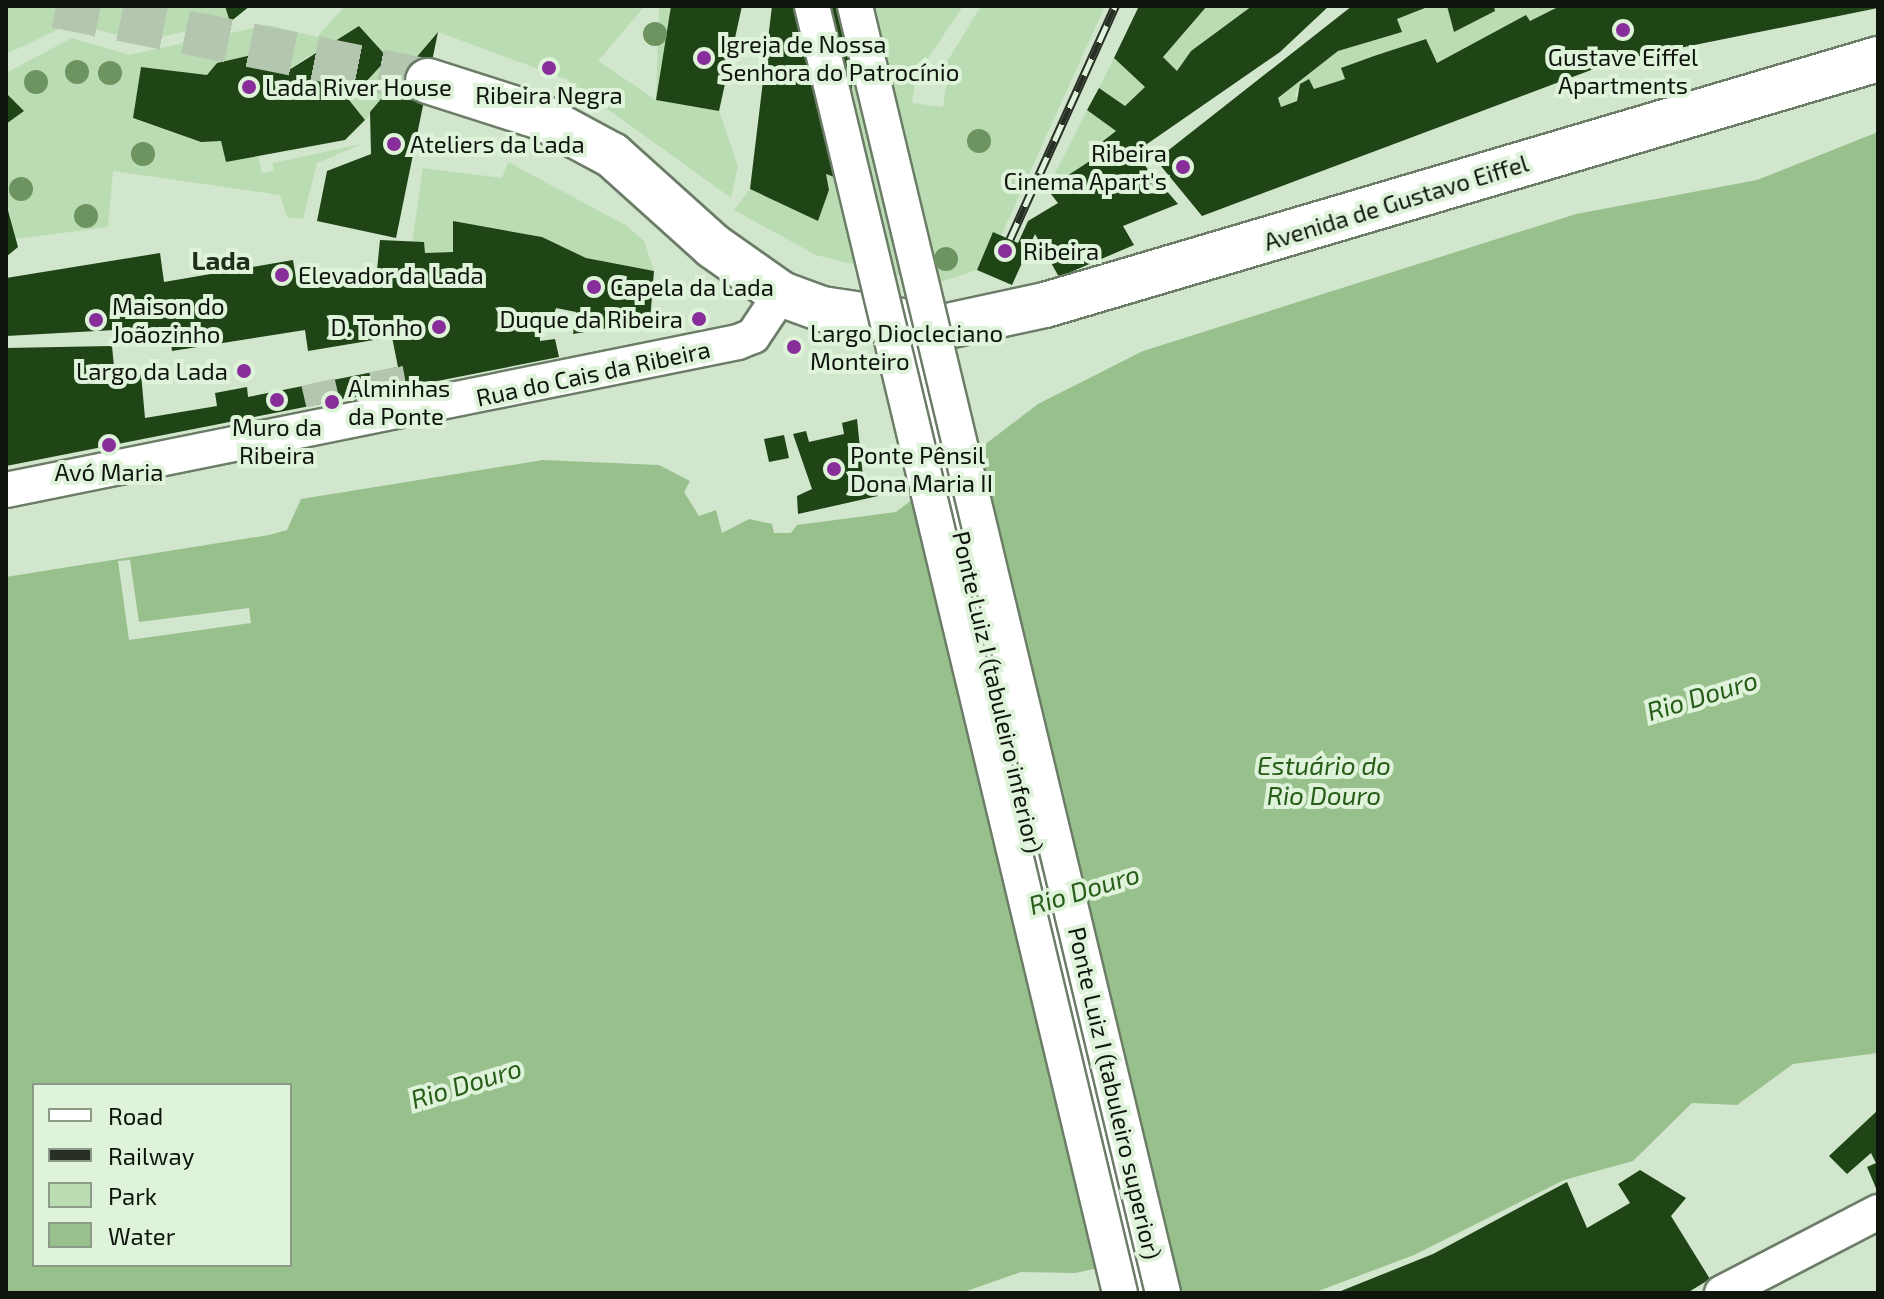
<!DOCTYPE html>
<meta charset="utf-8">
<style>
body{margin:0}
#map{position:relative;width:1884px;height:1299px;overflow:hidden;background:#d2e5cd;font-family:"Exo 2",sans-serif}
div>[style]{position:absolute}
.green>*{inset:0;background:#badcb2}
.water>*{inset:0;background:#97c08d}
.pier>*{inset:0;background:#d2e5cd}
.building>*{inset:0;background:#1f4416}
.minor-tunnel>*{height:34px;margin-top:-17px;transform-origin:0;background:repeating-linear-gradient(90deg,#b5c6b0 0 34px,transparent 0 51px)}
.major-tunnel>*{height:44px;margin-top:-22px;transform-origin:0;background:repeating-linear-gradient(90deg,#b5c6b0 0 44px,transparent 0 66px)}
.roads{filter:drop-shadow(2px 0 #6b7d67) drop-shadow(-2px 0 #6b7d67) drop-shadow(0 2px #6b7d67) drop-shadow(0 -2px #6b7d67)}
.minor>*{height:34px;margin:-17px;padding:0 17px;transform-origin:17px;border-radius:17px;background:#fff}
.major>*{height:44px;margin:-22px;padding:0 22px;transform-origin:22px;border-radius:22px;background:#fff}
.tram>*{height:2px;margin:-1px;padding:0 1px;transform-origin:1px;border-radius:1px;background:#283026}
.rail>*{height:9px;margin-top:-4.5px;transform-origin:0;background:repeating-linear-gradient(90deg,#dff2da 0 18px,#283026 0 36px);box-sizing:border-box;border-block:2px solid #283026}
.bridges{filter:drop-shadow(2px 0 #6b7d67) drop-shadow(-2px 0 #6b7d67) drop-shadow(0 2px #6b7d67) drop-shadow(0 -2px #6b7d67)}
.minor-bridge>*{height:34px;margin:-17px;padding:0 17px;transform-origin:17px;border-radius:17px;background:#fff}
.trees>*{width:24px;height:24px;margin:-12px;border-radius:50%;background:#6d9361}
.dots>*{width:22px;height:22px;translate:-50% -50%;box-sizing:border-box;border:4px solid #dff2da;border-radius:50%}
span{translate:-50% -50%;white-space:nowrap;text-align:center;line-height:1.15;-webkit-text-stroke:8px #dff2da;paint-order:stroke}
.poi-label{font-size:24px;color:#0f150d}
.left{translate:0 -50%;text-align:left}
.right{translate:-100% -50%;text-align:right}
.street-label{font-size:24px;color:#0f150d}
.neighbourhood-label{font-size:26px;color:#202e1c;font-weight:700}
.water-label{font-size:26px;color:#275d19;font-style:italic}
.frame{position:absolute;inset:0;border:8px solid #0f150d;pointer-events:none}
.legend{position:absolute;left:32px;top:1083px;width:260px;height:184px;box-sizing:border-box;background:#dff2da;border:2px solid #8c9a88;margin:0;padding:10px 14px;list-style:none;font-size:24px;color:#0f150d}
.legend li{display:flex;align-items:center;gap:16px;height:40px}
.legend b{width:40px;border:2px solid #8c9a88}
</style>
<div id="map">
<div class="green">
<div style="clip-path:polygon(6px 6px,225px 6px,230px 22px,141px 41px,72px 23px,6px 54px)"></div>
<div style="clip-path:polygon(345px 6px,645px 6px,598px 61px,656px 100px,659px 6px,682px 6px,673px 103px,719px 111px,738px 166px,731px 198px,566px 79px,438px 32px,365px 120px,349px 100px,387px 58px,309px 55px,289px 70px,273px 50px,217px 63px,207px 75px,141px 67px,133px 119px,201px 142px,221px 141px,226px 162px,258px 156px,262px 173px,273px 171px,273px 163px,362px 144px,317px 163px,303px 219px,287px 217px,280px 195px,113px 171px,108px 227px,16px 239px,6px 198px,6px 124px,24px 111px,6px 93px,6px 73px,72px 38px,129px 55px,268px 25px,317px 37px)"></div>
<div style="clip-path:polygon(858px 6px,963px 6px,916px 76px,912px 103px,943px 107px,947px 80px,937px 78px,981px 6px,1105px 6px,1001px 236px,993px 233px,977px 270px,934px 284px,816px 255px,734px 210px,750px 189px,818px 221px,829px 190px,826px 174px,845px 180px)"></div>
<div style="clip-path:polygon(1207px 6px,1252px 6px,1191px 51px,1177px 71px,1163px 57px)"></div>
<div style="clip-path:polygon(1431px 6px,1447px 6px,1454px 32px,1494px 6px,1560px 6px,1530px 21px,1526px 15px,1437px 63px,1425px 39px,1342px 68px,1345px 79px,1314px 89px,1309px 80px,1295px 93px,1297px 101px,1281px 107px,1278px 98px,1338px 51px,1401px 32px,1397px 19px)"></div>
<div style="clip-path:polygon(1114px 58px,1145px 87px,1125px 106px,1099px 88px)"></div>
<div style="clip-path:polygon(1087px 110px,1116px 131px,1094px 148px,1099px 155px,1047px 189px)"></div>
<div style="clip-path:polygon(508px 162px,627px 226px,644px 241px,654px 271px,586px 258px,542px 237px,454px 221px,453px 252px,425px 253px,412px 244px,423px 168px,502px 178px)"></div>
</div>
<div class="water">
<div style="clip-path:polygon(evenodd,1878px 132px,1878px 1053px,1793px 1064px,1737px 1105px,1692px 1103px,1633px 1161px,1564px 1180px,1414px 1255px,1313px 1293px,1187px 1293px,1179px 1289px,1168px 1253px,1075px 1273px,1021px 1272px,961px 1293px,6px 1293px,6px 577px,269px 535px,287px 530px,301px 499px,543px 460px,659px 465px,690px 481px,684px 492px,699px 516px,716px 510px,722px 533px,749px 519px,772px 524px,774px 533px,791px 533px,797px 525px,896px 512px,1038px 404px,1143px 351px,1576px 214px,1757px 180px,1878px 132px,34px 1085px,290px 1085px,290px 1265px,34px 1265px,34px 1085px)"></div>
</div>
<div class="pier">
<div style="clip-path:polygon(130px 560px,139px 622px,249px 608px,251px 623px,129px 640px,118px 561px)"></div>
</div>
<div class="building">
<div style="clip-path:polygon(225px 6px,250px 6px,230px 22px)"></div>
<div style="clip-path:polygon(671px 6px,742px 6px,719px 111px,656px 100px)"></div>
<div style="clip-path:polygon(772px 6px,858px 6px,845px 181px,826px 174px,829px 190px,818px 221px,750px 189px)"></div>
<div style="clip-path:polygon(1139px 6px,1207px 6px,1163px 57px,1177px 71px,1191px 51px,1252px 6px,1329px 6px,1280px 52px,1134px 153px,1178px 204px,1123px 226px,1134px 245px,1059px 277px,1035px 234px,1012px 285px,977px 270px,993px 232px,1018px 243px,1028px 221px,1058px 203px,1047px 189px,1099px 155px,1094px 148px,1116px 131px,1087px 110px,1099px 88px,1125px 106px,1145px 87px,1114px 58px)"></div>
<div style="clip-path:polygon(1352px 6px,1430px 6px,1397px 19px,1402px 32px,1338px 51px,1278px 98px,1281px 107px,1297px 101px,1300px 84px,1309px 79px,1314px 89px,1345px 79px,1341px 68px,1374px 56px,1426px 39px,1437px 63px,1526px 15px,1530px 21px,1560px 6px,1878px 8px,1615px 61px,1202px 216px,1156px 160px)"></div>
<div style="clip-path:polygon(1447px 6px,1494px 6px,1495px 11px,1454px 32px)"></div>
<div style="clip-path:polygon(359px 26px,388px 58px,349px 100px,365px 120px,345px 140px,226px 162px,221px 141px,201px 142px,133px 118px,141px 67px,207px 75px,217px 63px,273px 50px,289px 70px)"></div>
<div style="clip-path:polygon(438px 32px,396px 238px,317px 221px,327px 171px,371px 154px,370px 112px)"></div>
<div style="clip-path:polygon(6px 93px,24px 111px,6px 124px)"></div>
<div style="clip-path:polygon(6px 203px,18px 247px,6px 257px)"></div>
<div style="clip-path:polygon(453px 221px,542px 237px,586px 258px,654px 271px,650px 321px,573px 334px,576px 312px,556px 308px,554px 314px,539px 312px,540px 341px,555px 339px,559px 357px,6px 466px,6px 348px,112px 346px,115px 377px,141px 374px,145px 418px,217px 406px,215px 393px,247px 387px,248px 397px,398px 367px,392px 337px,308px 351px,305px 330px,172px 351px,169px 327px,6px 336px,6px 278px,160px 253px,164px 282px,293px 260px,297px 285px,377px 270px,380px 240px,424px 242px,425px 253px,453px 252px)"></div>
<div style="clip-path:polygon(857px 419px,863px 477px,877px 478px,878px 496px,798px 514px,797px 496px,812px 489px,793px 434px,806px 431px,809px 442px,844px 434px,842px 423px)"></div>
<div style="clip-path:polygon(784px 435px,789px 458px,769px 462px,764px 439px)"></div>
<div style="clip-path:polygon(1878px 1110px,1878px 1193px,1867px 1167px,1876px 1163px,1871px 1153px,1847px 1174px,1829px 1156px)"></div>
<div style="clip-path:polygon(1640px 1170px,1686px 1198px,1671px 1216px,1710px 1279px,1687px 1293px,1336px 1293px,1433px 1254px,1567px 1182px,1587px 1228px,1630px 1203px,1618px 1184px)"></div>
</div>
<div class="minor-tunnel">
<div style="left:386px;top:369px;width:17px;rotate:80deg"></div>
<div style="left:318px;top:382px;width:22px;rotate:77deg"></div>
</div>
<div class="major-tunnel">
<div style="left:56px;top:6px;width:379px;rotate:11.4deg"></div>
</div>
<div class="roads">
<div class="minor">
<div style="left:6px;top:490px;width:747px;rotate:-11.43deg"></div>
<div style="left:738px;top:342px;width:16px;rotate:-22deg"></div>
<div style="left:753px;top:336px;width:50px;rotate:-56.3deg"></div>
<div style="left:1722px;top:1293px;width:176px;rotate:-27.4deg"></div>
</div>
<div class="major">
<div style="left:428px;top:81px;width:119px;rotate:17.7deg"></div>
<div style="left:541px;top:117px;width:81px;rotate:28.2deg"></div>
<div style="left:612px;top:155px;width:136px;rotate:42deg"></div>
<div style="left:713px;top:246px;width:83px;rotate:35.2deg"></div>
<div style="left:781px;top:294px;width:44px;rotate:20.1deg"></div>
<div style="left:822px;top:309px;width:122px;rotate:8.5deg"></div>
<div style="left:943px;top:327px;width:104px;rotate:-12.2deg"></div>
<div style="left:1045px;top:305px;width:869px;rotate:-16.45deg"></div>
<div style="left:910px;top:324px;width:996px;rotate:76.65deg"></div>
</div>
</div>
<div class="tram">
<div style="left:822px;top:6px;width:1324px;rotate:76.5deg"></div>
<div style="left:840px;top:6px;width:1324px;rotate:76.5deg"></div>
</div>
<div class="rail">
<div style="left:1010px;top:239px;width:256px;rotate:-65.7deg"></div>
</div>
<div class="bridges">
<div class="minor-bridge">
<div style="left:812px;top:6px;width:1323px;rotate:76.54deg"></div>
<div style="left:855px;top:6px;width:1323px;rotate:76.54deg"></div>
</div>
</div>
<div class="trees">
<div style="left:655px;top:34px"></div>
<div style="left:77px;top:72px"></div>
<div style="left:110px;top:73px"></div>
<div style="left:36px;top:82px"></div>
<div style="left:979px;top:141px"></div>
<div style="left:143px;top:154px"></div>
<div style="left:21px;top:189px"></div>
<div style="left:86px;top:216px"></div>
<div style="left:946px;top:259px"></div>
</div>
<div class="dots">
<div style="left:1623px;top:30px;background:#872e9b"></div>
<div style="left:704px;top:58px;background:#872e9b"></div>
<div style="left:549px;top:68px;background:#872e9b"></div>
<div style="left:249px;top:87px;background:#872e9b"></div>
<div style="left:394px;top:144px;background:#872e9b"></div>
<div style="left:1183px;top:167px;background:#872e9b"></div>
<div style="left:1005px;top:251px;background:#872e9b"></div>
<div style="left:282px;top:275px;background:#872e9b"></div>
<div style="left:594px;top:287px;background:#872e9b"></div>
<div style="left:699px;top:319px;background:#872e9b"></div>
<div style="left:96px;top:320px;background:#872e9b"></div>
<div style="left:439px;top:327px;background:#872e9b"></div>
<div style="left:794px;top:347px;background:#872e9b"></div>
<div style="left:244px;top:371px;background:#872e9b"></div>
<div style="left:277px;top:400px;background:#872e9b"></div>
<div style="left:332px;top:402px;background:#872e9b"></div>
<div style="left:109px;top:445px;background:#872e9b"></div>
<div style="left:834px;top:469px;background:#872e9b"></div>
</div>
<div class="poi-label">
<span class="left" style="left:720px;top:58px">Igreja de Nossa<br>Senhora do Patrocínio</span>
<span style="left:1623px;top:71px">Gustave Eiffel<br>Apartments</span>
<span class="left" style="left:265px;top:87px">Lada River House</span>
<span style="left:549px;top:95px">Ribeira Negra</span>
<span class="left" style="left:410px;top:144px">Ateliers da Lada</span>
<span class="right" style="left:1167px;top:167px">Ribeira<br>Cinema Apart's</span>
<span class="left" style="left:1023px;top:251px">Ribeira</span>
<span class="left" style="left:298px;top:275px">Elevador da Lada</span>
<span class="left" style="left:610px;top:287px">Capela da Lada</span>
<span class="left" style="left:112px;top:320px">Maison do<br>Joãozinho</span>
<span class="right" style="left:683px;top:319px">Duque da Ribeira</span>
<span class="right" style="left:423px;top:327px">D. Tonho</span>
<span class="left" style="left:810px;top:347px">Largo Diocleciano<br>Monteiro</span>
<span class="right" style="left:228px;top:371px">Largo da Lada</span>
<span class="left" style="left:348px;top:402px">Alminhas<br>da Ponte</span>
<span style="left:277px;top:441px">Muro da<br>Ribeira</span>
<span class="left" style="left:850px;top:469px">Ponte Pênsil<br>Dona Maria II</span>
<span style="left:109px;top:472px">Avó Maria</span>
</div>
<div class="street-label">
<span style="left:1396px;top:202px;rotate:-17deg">Avenida de Gustavo Eiffel</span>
<span style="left:593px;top:373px;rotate:-12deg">Rua do Cais da Ribeira</span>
<span style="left:998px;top:692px;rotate:77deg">Ponte Luiz I (tabuleiro inferior)</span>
<span style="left:1115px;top:1093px;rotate:77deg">Ponte Luiz I (tabuleiro superior)</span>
</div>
<div class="neighbourhood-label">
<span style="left:221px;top:260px">Lada</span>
</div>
<div class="water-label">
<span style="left:1702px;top:695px;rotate:-17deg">Rio Douro</span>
<span style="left:1324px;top:780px">Estuário do<br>Rio Douro</span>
<span style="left:1084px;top:889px;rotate:-17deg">Rio Douro</span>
<span style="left:466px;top:1083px;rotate:-17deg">Rio Douro</span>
</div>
<div class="frame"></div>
<ul class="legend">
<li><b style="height:10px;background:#fff"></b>Road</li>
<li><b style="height:10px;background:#283026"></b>Railway</li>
<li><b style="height:22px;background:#badcb2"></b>Park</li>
<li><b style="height:22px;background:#97c08d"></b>Water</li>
</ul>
</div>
